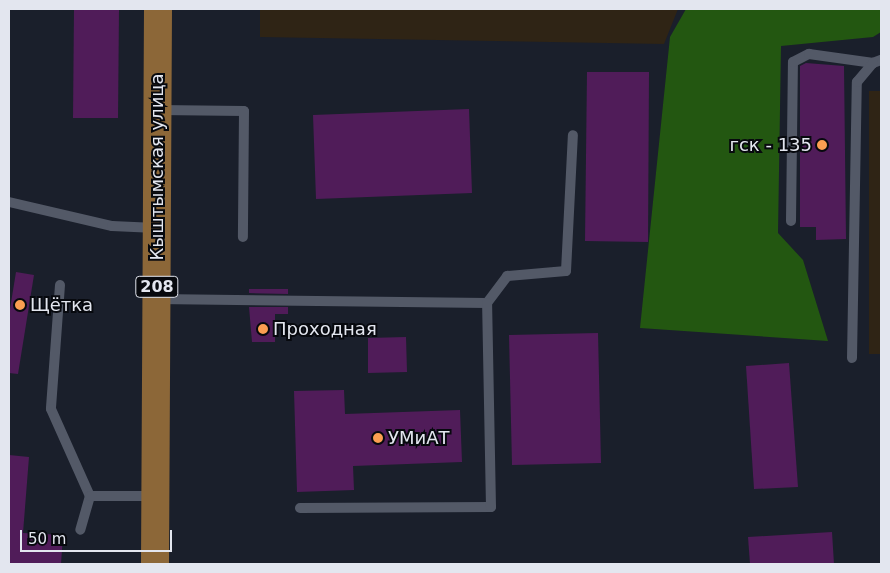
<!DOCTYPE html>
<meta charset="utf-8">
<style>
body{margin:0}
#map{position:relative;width:890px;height:573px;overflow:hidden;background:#1a1f2b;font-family:"DejaVu Sans",sans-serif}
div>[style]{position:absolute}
.industrial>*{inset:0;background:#2f2415}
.forest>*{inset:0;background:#235711}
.building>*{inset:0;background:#501c59}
.service>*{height:10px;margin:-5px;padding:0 5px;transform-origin:5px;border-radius:5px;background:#535967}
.primary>*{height:28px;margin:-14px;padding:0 14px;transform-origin:14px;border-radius:14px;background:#8c6738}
.dots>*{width:14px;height:14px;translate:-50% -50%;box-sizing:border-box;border:2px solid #07090e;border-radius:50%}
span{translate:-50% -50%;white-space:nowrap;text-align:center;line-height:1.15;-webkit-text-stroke:4px #07090e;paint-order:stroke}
.shield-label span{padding:1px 4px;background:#07090e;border:1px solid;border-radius:4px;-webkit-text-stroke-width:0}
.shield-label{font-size:16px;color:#e3e6ef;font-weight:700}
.poi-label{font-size:18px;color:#e3e6ef}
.right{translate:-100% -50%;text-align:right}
.left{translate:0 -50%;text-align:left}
.street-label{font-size:18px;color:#e3e6ef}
.frame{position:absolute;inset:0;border:10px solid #e3e6ef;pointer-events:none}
.scale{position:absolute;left:20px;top:530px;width:152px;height:22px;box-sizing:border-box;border:2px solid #e3e6ef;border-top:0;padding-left:6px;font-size:15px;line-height:18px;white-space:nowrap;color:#e3e6ef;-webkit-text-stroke:4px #07090e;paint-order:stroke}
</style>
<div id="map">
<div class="industrial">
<div style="clip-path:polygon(260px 9px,678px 9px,664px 44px,260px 37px)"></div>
<div style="clip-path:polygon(869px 91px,881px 91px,881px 354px,869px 354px)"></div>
</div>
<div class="forest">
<div style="clip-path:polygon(686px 9px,881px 9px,881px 32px,873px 37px,781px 46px,778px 233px,803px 260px,828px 341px,640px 328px,670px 37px)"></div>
</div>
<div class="building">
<div style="clip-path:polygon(74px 9px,119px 9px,118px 118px,73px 118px)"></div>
<div style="clip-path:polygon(806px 63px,844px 66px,846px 239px,816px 240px,816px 227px,800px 227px,800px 66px)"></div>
<div style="clip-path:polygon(587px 72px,649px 72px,648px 242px,585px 241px)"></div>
<div style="clip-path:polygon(469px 109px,472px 193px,316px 199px,313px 115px)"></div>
<div style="clip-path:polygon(16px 272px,34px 275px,18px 374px,9px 373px,9px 315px)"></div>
<div style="clip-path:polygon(249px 289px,288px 289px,288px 294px,249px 293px)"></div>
<div style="clip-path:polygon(249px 307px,288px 307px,288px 314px,275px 314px,275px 342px,252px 342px)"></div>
<div style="clip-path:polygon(598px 333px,601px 463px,512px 465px,509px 335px)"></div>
<div style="clip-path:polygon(406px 337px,407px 372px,368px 373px,368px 338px)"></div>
<div style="clip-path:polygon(789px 363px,798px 487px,754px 489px,746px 366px)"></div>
<div style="clip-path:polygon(344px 390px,345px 414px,460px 410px,462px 462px,353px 466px,354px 490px,297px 492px,294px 391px)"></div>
<div style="clip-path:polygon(9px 455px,29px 457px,23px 533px,63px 535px,61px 564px,9px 564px)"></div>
<div style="clip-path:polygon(832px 532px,834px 564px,750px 564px,748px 537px)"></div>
</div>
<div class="service">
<div style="left:159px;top:110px;width:85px;rotate:0.7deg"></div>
<div style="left:244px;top:111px;width:126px;rotate:90.5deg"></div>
<div style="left:9px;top:202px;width:106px;rotate:13.1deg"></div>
<div style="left:112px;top:226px;width:44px;rotate:2.6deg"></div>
<div style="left:791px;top:221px;width:159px;rotate:-89.3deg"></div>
<div style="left:793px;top:62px;width:18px;rotate:-27deg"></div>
<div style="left:809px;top:54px;width:65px;rotate:8deg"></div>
<div style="left:873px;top:63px;width:9px;rotate:-21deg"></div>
<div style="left:60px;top:285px;width:124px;rotate:94.2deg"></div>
<div style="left:51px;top:409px;width:95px;rotate:65.9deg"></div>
<div style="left:90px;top:496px;width:35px;rotate:106deg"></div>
<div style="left:157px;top:299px;width:330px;rotate:0.7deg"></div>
<div style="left:487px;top:303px;width:34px;rotate:-53deg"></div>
<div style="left:507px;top:276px;width:59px;rotate:-4.8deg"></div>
<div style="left:566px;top:271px;width:136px;rotate:-87.1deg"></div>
<div style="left:852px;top:358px;width:276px;rotate:-89deg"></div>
<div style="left:857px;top:82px;width:25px;rotate:-50deg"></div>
<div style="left:90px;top:496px;width:64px"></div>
<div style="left:300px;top:508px;width:191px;rotate:-0.3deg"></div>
<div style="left:491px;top:507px;width:204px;rotate:-91.1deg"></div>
</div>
<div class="primary">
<div style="left:155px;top:564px;width:555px;rotate:-89.69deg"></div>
</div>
<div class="dots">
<div style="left:822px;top:145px;background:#fb9e51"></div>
<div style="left:20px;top:305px;background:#fb9e51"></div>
<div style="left:263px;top:329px;background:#fb9e51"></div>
<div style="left:378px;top:438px;background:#fb9e51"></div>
</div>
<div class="shield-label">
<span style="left:157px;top:287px">208</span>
</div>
<div class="poi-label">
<span class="right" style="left:812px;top:145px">гск - 135</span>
<span class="left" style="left:30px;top:305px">Щётка</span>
<span class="left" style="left:273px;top:329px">Проходная</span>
<span class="left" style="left:388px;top:438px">УМиАТ</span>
</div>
<div class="street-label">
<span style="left:157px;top:167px;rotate:-90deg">Кыштымская улица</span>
</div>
<div class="frame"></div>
<div class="scale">50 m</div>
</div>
